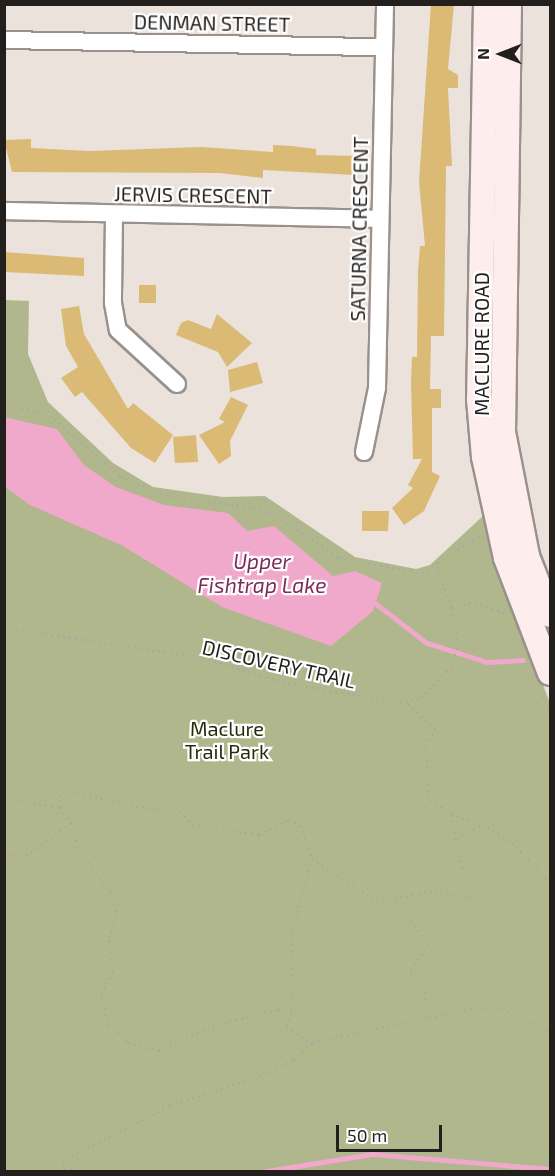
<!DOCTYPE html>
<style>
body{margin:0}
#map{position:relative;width:555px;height:1176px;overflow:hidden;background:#ece2dc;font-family:"Exo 2",sans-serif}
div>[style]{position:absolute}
.green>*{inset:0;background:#b0b78d}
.water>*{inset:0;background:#f0a8cb}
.stream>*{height:4.5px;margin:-2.25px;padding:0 2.25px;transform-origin:2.25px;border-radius:2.25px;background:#f0a8cb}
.building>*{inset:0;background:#dbba76}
.path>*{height:2px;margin-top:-1px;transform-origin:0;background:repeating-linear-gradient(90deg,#aca4a0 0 1.5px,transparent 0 6px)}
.roads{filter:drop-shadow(2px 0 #9a918c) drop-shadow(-2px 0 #9a918c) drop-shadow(0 2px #9a918c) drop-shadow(0 -2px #9a918c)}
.minor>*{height:16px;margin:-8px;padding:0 8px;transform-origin:8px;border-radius:8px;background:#fff}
.secondary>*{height:24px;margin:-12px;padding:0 12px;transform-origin:12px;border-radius:12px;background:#fdeeed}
span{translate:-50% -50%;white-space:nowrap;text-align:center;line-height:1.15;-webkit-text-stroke:4.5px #fff;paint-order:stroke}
.street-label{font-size:20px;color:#221f1d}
.park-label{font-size:20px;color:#282c0c}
.water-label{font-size:21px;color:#7e2c5a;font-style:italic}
.frame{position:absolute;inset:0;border:6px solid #221f1d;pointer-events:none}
.north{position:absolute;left:471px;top:24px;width:60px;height:60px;-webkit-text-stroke:4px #fff;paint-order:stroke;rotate:270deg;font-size:16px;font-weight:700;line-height:24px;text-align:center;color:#221f1d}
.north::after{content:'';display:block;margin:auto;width:21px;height:27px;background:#221f1d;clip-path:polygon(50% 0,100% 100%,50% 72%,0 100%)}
.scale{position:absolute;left:336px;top:1125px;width:106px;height:27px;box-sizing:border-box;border:3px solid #221f1d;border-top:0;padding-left:8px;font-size:18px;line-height:21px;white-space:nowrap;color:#221f1d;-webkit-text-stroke:4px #fff;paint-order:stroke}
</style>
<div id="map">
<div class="green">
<div style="clip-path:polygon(5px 300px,29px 301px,28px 354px,48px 402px,113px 463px,153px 487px,223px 497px,265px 496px,355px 557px,416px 569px,430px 565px,484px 515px,503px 582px,550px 703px,550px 1171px,5px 1172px)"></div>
</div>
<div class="water">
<div style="clip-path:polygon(4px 417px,57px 429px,84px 465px,116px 487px,164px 505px,228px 513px,247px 531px,274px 526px,333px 576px,355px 571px,382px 583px,373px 611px,331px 646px,222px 607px,123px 546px,30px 505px,5px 487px)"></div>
</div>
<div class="stream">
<div style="left:370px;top:599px;width:72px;rotate:37.7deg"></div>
<div style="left:427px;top:643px;width:63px;rotate:17.6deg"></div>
<div style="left:487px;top:662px;width:36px;rotate:-3deg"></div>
<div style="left:261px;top:1172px;width:112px;rotate:-9.2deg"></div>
<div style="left:372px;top:1154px;width:179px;rotate:4.8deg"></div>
</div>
<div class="building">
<div style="clip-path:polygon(431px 4px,454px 4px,448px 69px,458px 75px,458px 88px,448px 88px,452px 166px,446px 166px,444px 336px,431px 336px,430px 389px,441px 389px,441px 408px,432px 408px,432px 472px,440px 476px,424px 511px,404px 525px,392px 508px,413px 488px,408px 485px,422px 459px,413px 459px,411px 383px,412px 357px,417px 357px,418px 271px,420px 246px,425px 246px,419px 182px)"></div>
<div style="clip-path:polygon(31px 139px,31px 148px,90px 151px,201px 147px,273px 152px,273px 145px,292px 146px,316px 149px,316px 155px,355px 156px,355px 175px,263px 170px,263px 178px,220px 173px,12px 172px,4px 140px)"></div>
<div style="clip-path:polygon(4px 252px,84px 258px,84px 276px,4px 272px)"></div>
<div style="clip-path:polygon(139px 285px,156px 285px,156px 303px,139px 303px)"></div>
<div style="clip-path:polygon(79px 306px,84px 334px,128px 409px,133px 403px,173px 435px,155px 463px,131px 448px,82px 392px,75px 397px,61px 378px,78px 367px,66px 346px,61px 309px)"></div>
<div style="clip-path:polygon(217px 314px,252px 343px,227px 367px,218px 352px,176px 335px,181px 323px,188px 320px,211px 329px)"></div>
<div style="clip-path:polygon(257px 362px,263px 383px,230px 392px,228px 370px)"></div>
<div style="clip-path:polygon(231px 397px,248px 405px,230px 441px,231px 456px,219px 464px,199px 435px,225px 422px,219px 419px)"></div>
<div style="clip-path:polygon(196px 435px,198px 462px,175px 463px,173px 437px)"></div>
<div style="clip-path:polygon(362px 511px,389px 511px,388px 531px,362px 531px)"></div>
</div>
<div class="path">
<div style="left:4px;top:404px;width:48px;rotate:14.6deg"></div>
<div style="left:50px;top:416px;width:94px;rotate:40.7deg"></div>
<div style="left:121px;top:477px;width:49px;rotate:22.9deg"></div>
<div style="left:166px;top:496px;width:89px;rotate:7.8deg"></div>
<div style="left:254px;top:508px;width:24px;rotate:19deg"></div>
<div style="left:277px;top:516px;width:75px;rotate:34.1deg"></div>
<div style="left:339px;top:558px;width:84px;rotate:10.2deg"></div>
<div style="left:422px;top:573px;width:71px;rotate:-32.3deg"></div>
<div style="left:436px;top:567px;width:44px;rotate:68.7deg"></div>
<div style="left:4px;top:628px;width:201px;rotate:8.6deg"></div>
<div style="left:203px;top:658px;width:89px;rotate:17deg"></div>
<div style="left:288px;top:684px;width:120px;rotate:9.1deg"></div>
<div style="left:406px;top:703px;width:16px;rotate:-18deg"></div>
<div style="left:421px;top:698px;width:43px;rotate:-45.9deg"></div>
<div style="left:451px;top:667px;width:22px;rotate:-72deg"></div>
<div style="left:458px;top:646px;width:38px;rotate:-99deg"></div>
<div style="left:452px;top:608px;width:24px;rotate:-15deg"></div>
<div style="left:475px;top:602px;width:35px;rotate:22deg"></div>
<div style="left:541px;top:691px;width:26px;rotate:69deg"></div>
<div style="left:4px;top:798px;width:57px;rotate:10.1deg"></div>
<div style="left:60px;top:808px;width:19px;rotate:54deg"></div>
<div style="left:71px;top:823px;width:54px;rotate:143.3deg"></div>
<div style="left:28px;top:855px;width:24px;rotate:175deg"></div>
<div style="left:60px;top:808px;width:11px;rotate:-95deg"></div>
<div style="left:59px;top:797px;width:9px;rotate:-41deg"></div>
<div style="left:66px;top:791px;width:89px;rotate:12.3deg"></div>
<div style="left:153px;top:810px;width:23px;rotate:-7deg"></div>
<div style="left:176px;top:807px;width:24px;rotate:48deg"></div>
<div style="left:192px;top:825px;width:68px;rotate:8.5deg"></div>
<div style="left:259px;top:835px;width:34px;rotate:-27deg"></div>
<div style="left:289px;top:820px;width:13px;rotate:27deg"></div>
<div style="left:301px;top:826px;width:35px;rotate:72deg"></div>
<div style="left:312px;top:859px;width:76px;rotate:105.3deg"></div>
<div style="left:292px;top:932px;width:82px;rotate:90.7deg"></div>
<div style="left:451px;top:815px;width:33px;rotate:16deg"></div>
<div style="left:483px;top:824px;width:35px;rotate:33deg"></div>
<div style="left:512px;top:843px;width:55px;rotate:46.5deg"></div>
<div style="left:71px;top:823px;width:26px;rotate:74deg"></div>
<div style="left:78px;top:848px;width:56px;rotate:53.7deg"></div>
<div style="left:111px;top:893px;width:21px;rotate:76deg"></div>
<div style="left:116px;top:913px;width:28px;rotate:105deg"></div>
<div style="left:109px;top:940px;width:32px;rotate:83deg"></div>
<div style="left:113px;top:972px;width:28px;rotate:116deg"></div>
<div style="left:101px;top:997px;width:29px;rotate:76deg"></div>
<div style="left:108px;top:1025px;width:27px;rotate:42deg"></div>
<div style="left:128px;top:1043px;width:32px;rotate:14deg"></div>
<div style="left:159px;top:1051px;width:59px;rotate:-25.3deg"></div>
<div style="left:212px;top:1026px;width:69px;rotate:-13.4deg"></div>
<div style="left:279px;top:1010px;width:13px;rotate:18deg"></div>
<div style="left:291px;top:1014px;width:15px;rotate:110deg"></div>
<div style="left:286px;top:1028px;width:30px;rotate:30deg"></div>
<div style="left:312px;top:1043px;width:26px;rotate:137deg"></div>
<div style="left:293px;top:1061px;width:40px;rotate:155deg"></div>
<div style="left:257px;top:1078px;width:92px;rotate:162.3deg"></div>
<div style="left:169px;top:1106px;width:119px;rotate:152.6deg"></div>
<div style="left:63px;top:1161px;width:8px;rotate:83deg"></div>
<div style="left:64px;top:1169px;width:19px;rotate:9deg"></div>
<div style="left:458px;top:839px;width:29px;rotate:-31deg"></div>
<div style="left:312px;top:859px;width:78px;rotate:33.5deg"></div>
<div style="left:377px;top:902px;width:59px;rotate:-10.7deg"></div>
<div style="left:435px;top:891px;width:35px;rotate:12deg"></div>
<div style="left:469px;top:898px;width:85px;rotate:-102.2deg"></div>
<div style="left:451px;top:815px;width:29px;rotate:-144deg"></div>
<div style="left:428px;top:798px;width:52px;rotate:-92.2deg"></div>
<div style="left:426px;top:746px;width:18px;rotate:-61deg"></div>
<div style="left:435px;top:730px;width:39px;rotate:-136deg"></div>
<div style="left:396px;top:902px;width:53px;rotate:52.7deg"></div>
<div style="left:428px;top:944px;width:33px;rotate:123deg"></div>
<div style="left:410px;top:972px;width:25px;rotate:53deg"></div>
<div style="left:425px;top:992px;width:29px;rotate:86deg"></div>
<div style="left:312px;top:1043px;width:167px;rotate:-12.1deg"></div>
<div style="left:475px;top:1008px;width:28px;rotate:2deg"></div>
<div style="left:503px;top:1009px;width:53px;rotate:27.1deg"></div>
<div style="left:102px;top:1172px;width:14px"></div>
</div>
<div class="roads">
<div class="minor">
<div style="left:4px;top:40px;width:379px;rotate:1.1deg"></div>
<div style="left:4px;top:211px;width:376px;rotate:1.2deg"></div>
<div style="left:114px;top:215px;width:88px;rotate:90.7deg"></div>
<div style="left:113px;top:303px;width:27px;rotate:80deg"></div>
<div style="left:118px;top:330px;width:80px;rotate:42.5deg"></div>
<div style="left:364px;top:452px;width:65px;rotate:-78.5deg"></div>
<div style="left:377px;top:388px;width:384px;rotate:-88.8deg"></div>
</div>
<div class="secondary">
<div style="left:486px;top:4px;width:395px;rotate:91deg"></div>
<div style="left:479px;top:399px;width:58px;rotate:85.1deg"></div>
<div style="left:484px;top:457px;width:103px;rotate:77.7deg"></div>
<div style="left:506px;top:558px;width:123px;rotate:69.1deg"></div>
<div style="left:509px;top:4px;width:428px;rotate:90.8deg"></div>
<div style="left:503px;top:432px;width:126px;rotate:79deg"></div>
<div style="left:527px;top:556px;width:63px;rotate:68.7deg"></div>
</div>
</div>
<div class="street-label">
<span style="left:212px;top:23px;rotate:1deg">DENMAN STREET</span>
<span style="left:193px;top:195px;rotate:1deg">JERVIS CRESCENT</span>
<span style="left:359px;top:229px;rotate:-89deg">SATURNA CRESCENT</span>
<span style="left:481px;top:344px;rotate:-90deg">MACLURE ROAD</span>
<span style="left:279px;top:664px;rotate:13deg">DISCOVERY TRAIL</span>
</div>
<div class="park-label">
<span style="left:227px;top:740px">Maclure<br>Trail Park</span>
</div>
<div class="water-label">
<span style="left:262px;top:573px">Upper<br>Fishtrap Lake</span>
</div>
<div class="frame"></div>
<div class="north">N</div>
<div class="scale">50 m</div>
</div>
